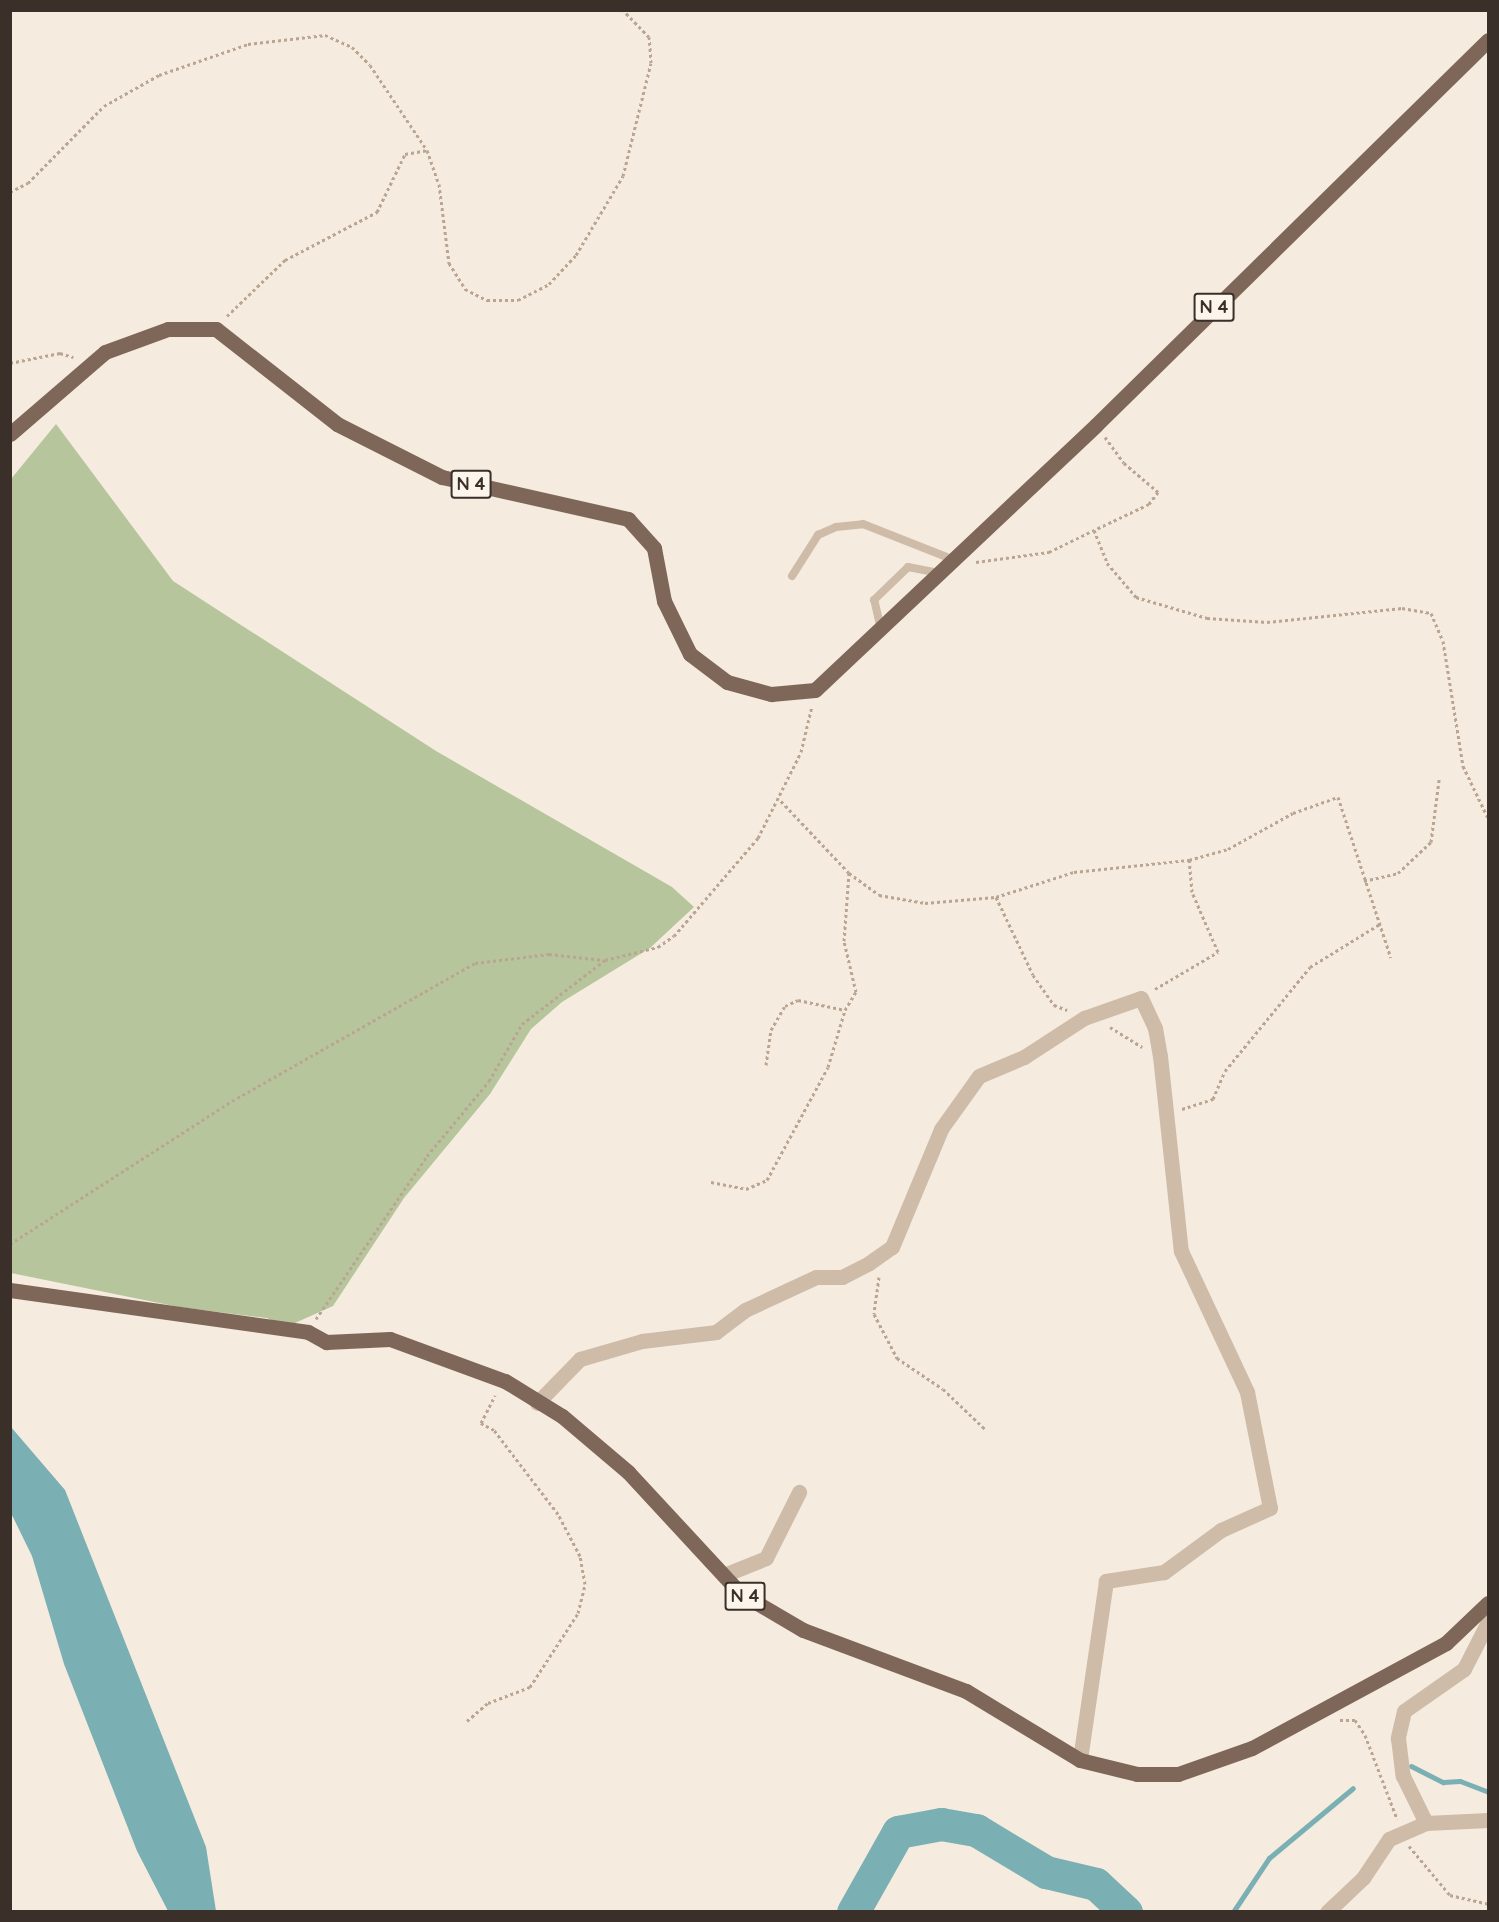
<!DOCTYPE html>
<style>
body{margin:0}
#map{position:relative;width:1499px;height:1922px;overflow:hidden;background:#f5ebde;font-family:Quicksand,sans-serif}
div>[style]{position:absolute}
.green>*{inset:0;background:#b6c59c}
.water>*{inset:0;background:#7aafb4}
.stream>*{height:5px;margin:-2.5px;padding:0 2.5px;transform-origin:2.5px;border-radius:2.5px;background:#7aafb4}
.river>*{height:33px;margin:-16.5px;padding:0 16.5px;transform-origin:16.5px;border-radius:16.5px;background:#7aafb4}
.path>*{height:3px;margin-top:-1.5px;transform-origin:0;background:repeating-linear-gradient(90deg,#baa592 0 3px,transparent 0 6px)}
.lane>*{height:8px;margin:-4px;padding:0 4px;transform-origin:4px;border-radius:4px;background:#cebba8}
.street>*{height:15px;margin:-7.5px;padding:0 7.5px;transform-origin:7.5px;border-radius:7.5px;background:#cebba8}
.primary>*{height:15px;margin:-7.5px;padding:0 7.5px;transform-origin:7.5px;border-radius:7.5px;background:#7e6759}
span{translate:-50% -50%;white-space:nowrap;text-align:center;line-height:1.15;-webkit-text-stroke:4.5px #fbf5eb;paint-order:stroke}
.shield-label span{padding:2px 4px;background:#fbf5eb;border:2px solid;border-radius:4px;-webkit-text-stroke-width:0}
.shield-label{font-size:18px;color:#3a2f29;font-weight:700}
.frame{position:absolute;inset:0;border:12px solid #3a2f29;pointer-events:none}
</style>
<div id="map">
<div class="green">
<div style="clip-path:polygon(56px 424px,173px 581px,436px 751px,672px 887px,694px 907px,650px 948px,562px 1002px,531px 1029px,490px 1094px,404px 1198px,333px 1306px,286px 1327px,267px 1318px,179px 1307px,11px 1273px,11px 479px)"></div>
</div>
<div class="water">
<div style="clip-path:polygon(11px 1427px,65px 1490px,206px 1847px,216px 1911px,168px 1911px,137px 1851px,64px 1664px,32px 1556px,11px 1513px)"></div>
</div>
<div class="stream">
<div style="left:1411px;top:1766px;width:36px;rotate:27deg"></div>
<div style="left:1443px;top:1782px;width:17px;rotate:-3deg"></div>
<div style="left:1460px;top:1781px;width:30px;rotate:21deg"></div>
<div style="left:1233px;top:1912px;width:65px;rotate:-56.3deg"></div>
<div style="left:1269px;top:1858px;width:109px;rotate:-39.8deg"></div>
</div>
<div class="river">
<div style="left:853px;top:1912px;width:92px;rotate:-60.6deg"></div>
<div style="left:898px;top:1832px;width:44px;rotate:-10.5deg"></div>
<div style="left:941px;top:1824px;width:36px;rotate:10deg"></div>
<div style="left:976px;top:1830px;width:82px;rotate:31deg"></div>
<div style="left:1046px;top:1872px;width:51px;rotate:13.5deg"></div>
<div style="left:1096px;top:1884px;width:41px;rotate:43deg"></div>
</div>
<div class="path">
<div style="left:10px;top:192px;width:20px;rotate:-27deg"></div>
<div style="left:28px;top:183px;width:108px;rotate:-45.4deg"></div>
<div style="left:104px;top:106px;width:63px;rotate:-29.4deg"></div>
<div style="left:159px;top:75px;width:94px;rotate:-19.2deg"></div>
<div style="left:248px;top:44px;width:78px;rotate:-6.7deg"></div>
<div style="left:325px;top:35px;width:30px;rotate:24deg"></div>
<div style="left:352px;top:47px;width:25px;rotate:45deg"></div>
<div style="left:370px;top:65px;width:102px;rotate:56.2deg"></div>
<div style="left:427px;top:150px;width:36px;rotate:71deg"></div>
<div style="left:439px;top:184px;width:80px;rotate:82.8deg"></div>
<div style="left:449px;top:263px;width:31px;rotate:58deg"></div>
<div style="left:465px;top:289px;width:25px;rotate:27deg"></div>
<div style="left:487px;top:300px;width:31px"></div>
<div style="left:518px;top:300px;width:35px;rotate:-27deg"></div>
<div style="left:549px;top:284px;width:40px;rotate:-47deg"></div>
<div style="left:576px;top:255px;width:92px;rotate:-59.3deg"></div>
<div style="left:623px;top:176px;width:116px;rotate:-76.1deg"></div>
<div style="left:651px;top:63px;width:26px;rotate:-94deg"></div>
<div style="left:649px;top:37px;width:37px;rotate:-134deg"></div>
<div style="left:227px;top:316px;width:81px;rotate:-44deg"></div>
<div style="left:285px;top:260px;width:104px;rotate:-27.6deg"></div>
<div style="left:377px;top:212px;width:64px;rotate:-64.2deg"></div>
<div style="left:405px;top:154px;width:22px;rotate:-10deg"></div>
<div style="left:10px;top:363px;width:51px;rotate:-11.3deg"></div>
<div style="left:60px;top:353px;width:14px;rotate:17deg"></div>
<div style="left:1105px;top:437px;width:32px;rotate:54deg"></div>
<div style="left:1124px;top:463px;width:45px;rotate:40.5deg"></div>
<div style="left:1158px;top:492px;width:15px;rotate:127deg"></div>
<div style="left:1149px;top:504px;width:61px;rotate:154.7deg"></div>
<div style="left:1094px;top:530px;width:35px;rotate:68deg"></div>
<div style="left:1107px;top:563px;width:45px;rotate:49.5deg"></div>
<div style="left:1136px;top:597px;width:74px;rotate:16.5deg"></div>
<div style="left:1207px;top:618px;width:60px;rotate:3.8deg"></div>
<div style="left:1267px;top:622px;width:136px;rotate:-5.9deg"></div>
<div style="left:1402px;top:608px;width:29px;rotate:10deg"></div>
<div style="left:1431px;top:613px;width:30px;rotate:67deg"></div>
<div style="left:1443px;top:641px;width:127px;rotate:80.9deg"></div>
<div style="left:1463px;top:766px;width:58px;rotate:64.3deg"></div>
<div style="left:976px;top:562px;width:74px;rotate:-7.8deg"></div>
<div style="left:1049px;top:552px;width:50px;rotate:-26.1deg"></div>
<div style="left:849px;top:873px;width:37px;rotate:36deg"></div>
<div style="left:879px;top:895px;width:47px;rotate:9.9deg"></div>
<div style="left:925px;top:903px;width:71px;rotate:-4.8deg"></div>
<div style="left:996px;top:897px;width:82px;rotate:-17.8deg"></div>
<div style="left:1074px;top:872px;width:116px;rotate:-6deg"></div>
<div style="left:1189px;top:860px;width:41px;rotate:-15.8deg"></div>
<div style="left:1228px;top:849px;width:74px;rotate:-29deg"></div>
<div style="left:1293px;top:813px;width:48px;rotate:-19.6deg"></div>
<div style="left:1338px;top:797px;width:169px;rotate:71.8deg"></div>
<div style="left:1364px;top:881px;width:35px;rotate:-13deg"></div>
<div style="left:1398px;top:873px;width:45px;rotate:-43.2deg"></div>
<div style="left:1431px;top:842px;width:63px;rotate:-82.6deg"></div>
<div style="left:996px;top:897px;width:86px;rotate:64.6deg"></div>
<div style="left:1033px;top:975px;width:37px;rotate:55deg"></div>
<div style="left:1054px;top:1005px;width:14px;rotate:21deg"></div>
<div style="left:1155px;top:989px;width:73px;rotate:-30.4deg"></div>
<div style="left:1218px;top:952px;width:65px;rotate:-113.4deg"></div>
<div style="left:1192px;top:892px;width:32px;rotate:-95deg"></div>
<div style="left:1110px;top:1027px;width:38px;rotate:32deg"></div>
<div style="left:766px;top:1065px;width:35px;rotate:-82deg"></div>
<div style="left:771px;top:1030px;width:28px;rotate:-60deg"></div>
<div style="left:785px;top:1006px;width:14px;rotate:-25deg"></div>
<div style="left:798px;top:1000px;width:48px;rotate:12deg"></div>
<div style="left:845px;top:1010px;width:21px;rotate:-59deg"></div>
<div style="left:856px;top:992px;width:52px;rotate:-103.2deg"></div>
<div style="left:844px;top:941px;width:68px;rotate:-85.8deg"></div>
<div style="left:849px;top:873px;width:102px;rotate:-133.4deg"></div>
<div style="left:1182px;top:1109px;width:33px;rotate:-18deg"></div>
<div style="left:1213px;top:1099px;width:30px;rotate:-67deg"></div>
<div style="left:1225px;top:1071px;width:134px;rotate:-50.7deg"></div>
<div style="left:1310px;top:967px;width:82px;rotate:-31.6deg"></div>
<div style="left:711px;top:1182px;width:36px;rotate:11deg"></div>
<div style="left:746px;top:1189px;width:23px;rotate:-23deg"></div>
<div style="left:767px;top:1180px;width:128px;rotate:-61.6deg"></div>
<div style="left:828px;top:1067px;width:59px;rotate:-73.4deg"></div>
<div style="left:10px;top:1244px;width:264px;rotate:-32.8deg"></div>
<div style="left:232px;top:1101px;width:279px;rotate:-29.6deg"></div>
<div style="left:475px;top:963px;width:75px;rotate:-6.9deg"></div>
<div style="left:549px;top:954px;width:55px;rotate:6.2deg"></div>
<div style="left:879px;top:1277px;width:37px;rotate:98deg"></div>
<div style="left:874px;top:1314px;width:50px;rotate:62.4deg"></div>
<div style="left:897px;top:1358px;width:55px;rotate:34deg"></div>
<div style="left:943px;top:1389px;width:58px;rotate:43.6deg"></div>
<div style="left:316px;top:1319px;width:197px;rotate:-55.7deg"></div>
<div style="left:427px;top:1156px;width:97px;rotate:-50.4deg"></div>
<div style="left:489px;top:1081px;width:66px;rotate:-59.9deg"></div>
<div style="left:522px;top:1024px;width:105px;rotate:-37.6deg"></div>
<div style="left:605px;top:960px;width:55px;rotate:-13.8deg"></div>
<div style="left:658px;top:947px;width:19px;rotate:-35deg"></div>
<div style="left:674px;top:936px;width:129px;rotate:-49.4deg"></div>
<div style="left:758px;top:838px;width:96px;rotate:-63.4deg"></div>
<div style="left:801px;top:752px;width:47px;rotate:-76.6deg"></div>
<div style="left:1340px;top:1720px;width:15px"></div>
<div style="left:1355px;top:1720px;width:18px;rotate:56deg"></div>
<div style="left:1365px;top:1735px;width:90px;rotate:69.1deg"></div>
<div style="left:467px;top:1721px;width:28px;rotate:-41deg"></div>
<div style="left:488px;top:1703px;width:45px;rotate:-20.9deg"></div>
<div style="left:530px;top:1687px;width:88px;rotate:-57deg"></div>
<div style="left:578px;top:1613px;width:30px;rotate:-76deg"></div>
<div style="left:585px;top:1584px;width:28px;rotate:-100deg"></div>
<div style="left:580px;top:1556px;width:47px;rotate:-117.6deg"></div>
<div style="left:558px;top:1514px;width:106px;rotate:-127.3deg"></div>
<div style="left:494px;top:1430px;width:15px;rotate:-152deg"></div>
<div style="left:481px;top:1423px;width:31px;rotate:-63deg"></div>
<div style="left:1409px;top:1846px;width:64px;rotate:50.1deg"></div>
<div style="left:1450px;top:1895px;width:39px;rotate:13deg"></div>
</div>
<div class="lane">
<div style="left:792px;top:576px;width:49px;rotate:-57.6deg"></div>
<div style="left:818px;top:535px;width:20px;rotate:-24deg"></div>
<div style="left:836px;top:527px;width:27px;rotate:-6deg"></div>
<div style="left:863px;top:524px;width:96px;rotate:21.5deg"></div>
<div style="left:880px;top:625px;width:26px;rotate:-103deg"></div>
<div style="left:874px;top:600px;width:47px;rotate:-44.1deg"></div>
<div style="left:908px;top:567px;width:31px;rotate:11deg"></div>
</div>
<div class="street">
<div style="left:537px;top:1403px;width:62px;rotate:-45.7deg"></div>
<div style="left:580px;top:1359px;width:65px;rotate:-16.2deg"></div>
<div style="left:642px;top:1341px;width:75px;rotate:-6.9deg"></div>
<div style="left:716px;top:1332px;width:36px;rotate:-37deg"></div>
<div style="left:745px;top:1310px;width:78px;rotate:-24.9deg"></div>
<div style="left:816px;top:1277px;width:26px"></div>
<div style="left:842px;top:1277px;width:30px;rotate:-27deg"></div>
<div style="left:869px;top:1263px;width:28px;rotate:-35deg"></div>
<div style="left:892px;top:1247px;width:128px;rotate:-67.4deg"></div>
<div style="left:941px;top:1129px;width:65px;rotate:-54.4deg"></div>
<div style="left:979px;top:1076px;width:49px;rotate:-22.9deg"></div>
<div style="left:1024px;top:1057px;width:72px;rotate:-33deg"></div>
<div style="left:1084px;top:1018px;width:60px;rotate:-19.3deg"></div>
<div style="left:1141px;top:998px;width:33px;rotate:65deg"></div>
<div style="left:1155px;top:1028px;width:28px;rotate:80deg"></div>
<div style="left:1160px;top:1056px;width:196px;rotate:83.9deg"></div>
<div style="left:1181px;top:1251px;width:156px;rotate:64.9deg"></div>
<div style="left:1247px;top:1392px;width:118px;rotate:78.8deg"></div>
<div style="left:1270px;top:1508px;width:54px;rotate:155.8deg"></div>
<div style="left:1221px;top:1530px;width:71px;rotate:143.6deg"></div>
<div style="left:1164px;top:1572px;width:59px;rotate:171.2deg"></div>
<div style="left:1106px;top:1581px;width:181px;rotate:98.3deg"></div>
<div style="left:724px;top:1575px;width:45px;rotate:-22deg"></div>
<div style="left:766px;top:1558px;width:74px;rotate:-63.4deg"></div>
<div style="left:1488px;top:1622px;width:53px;rotate:117.1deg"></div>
<div style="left:1464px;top:1669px;width:73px;rotate:145deg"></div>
<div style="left:1404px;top:1711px;width:28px;rotate:103deg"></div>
<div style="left:1398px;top:1738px;width:38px;rotate:83deg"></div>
<div style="left:1403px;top:1776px;width:52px;rotate:63.9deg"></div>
<div style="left:1426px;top:1823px;width:62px;rotate:-2.8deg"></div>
<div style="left:1327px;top:1912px;width:50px;rotate:-43.4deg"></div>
<div style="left:1363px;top:1878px;width:47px;rotate:-56.3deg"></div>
<div style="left:1389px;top:1839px;width:40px;rotate:-23.4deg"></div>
</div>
<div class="primary">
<div style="left:10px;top:434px;width:125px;rotate:-40.8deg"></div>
<div style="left:105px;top:352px;width:67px;rotate:-20.1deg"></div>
<div style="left:168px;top:329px;width:48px"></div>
<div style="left:216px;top:329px;width:154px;rotate:38.1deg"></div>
<div style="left:337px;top:424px;width:118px;rotate:26.8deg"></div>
<div style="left:442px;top:477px;width:191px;rotate:12.7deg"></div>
<div style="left:628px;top:519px;width:39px;rotate:48deg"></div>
<div style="left:654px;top:548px;width:54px;rotate:79.3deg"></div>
<div style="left:664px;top:601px;width:59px;rotate:63.9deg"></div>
<div style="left:690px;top:654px;width:46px;rotate:37.1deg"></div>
<div style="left:727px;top:682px;width:46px;rotate:15.3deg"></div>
<div style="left:771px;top:694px;width:44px;rotate:-5.2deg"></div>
<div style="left:815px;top:690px;width:386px;rotate:-43.3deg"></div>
<div style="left:1096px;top:425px;width:549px;rotate:-44.48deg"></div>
<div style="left:10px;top:1290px;width:301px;rotate:8deg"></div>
<div style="left:308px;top:1332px;width:21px;rotate:29deg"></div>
<div style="left:326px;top:1342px;width:64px;rotate:-2.7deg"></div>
<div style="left:390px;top:1339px;width:122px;rotate:20.1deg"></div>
<div style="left:505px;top:1381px;width:67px;rotate:31.6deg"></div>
<div style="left:562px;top:1416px;width:87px;rotate:40.3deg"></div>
<div style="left:628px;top:1472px;width:165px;rotate:47.2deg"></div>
<div style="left:740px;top:1593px;width:73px;rotate:30.4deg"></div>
<div style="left:803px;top:1630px;width:174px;rotate:20.5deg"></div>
<div style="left:966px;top:1691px;width:133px;rotate:31.2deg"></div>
<div style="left:1080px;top:1760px;width:59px;rotate:13.8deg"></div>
<div style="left:1137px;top:1774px;width:41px"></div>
<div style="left:1178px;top:1774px;width:78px;rotate:-19.4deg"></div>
<div style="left:1252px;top:1748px;width:221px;rotate:-28.4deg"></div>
<div style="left:1446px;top:1643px;width:58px;rotate:-43.6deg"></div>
</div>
<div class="shield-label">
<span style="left:1214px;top:307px">N 4</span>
<span style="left:471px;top:484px">N 4</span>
<span style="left:745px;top:1596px">N 4</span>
</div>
<div class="frame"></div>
</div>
